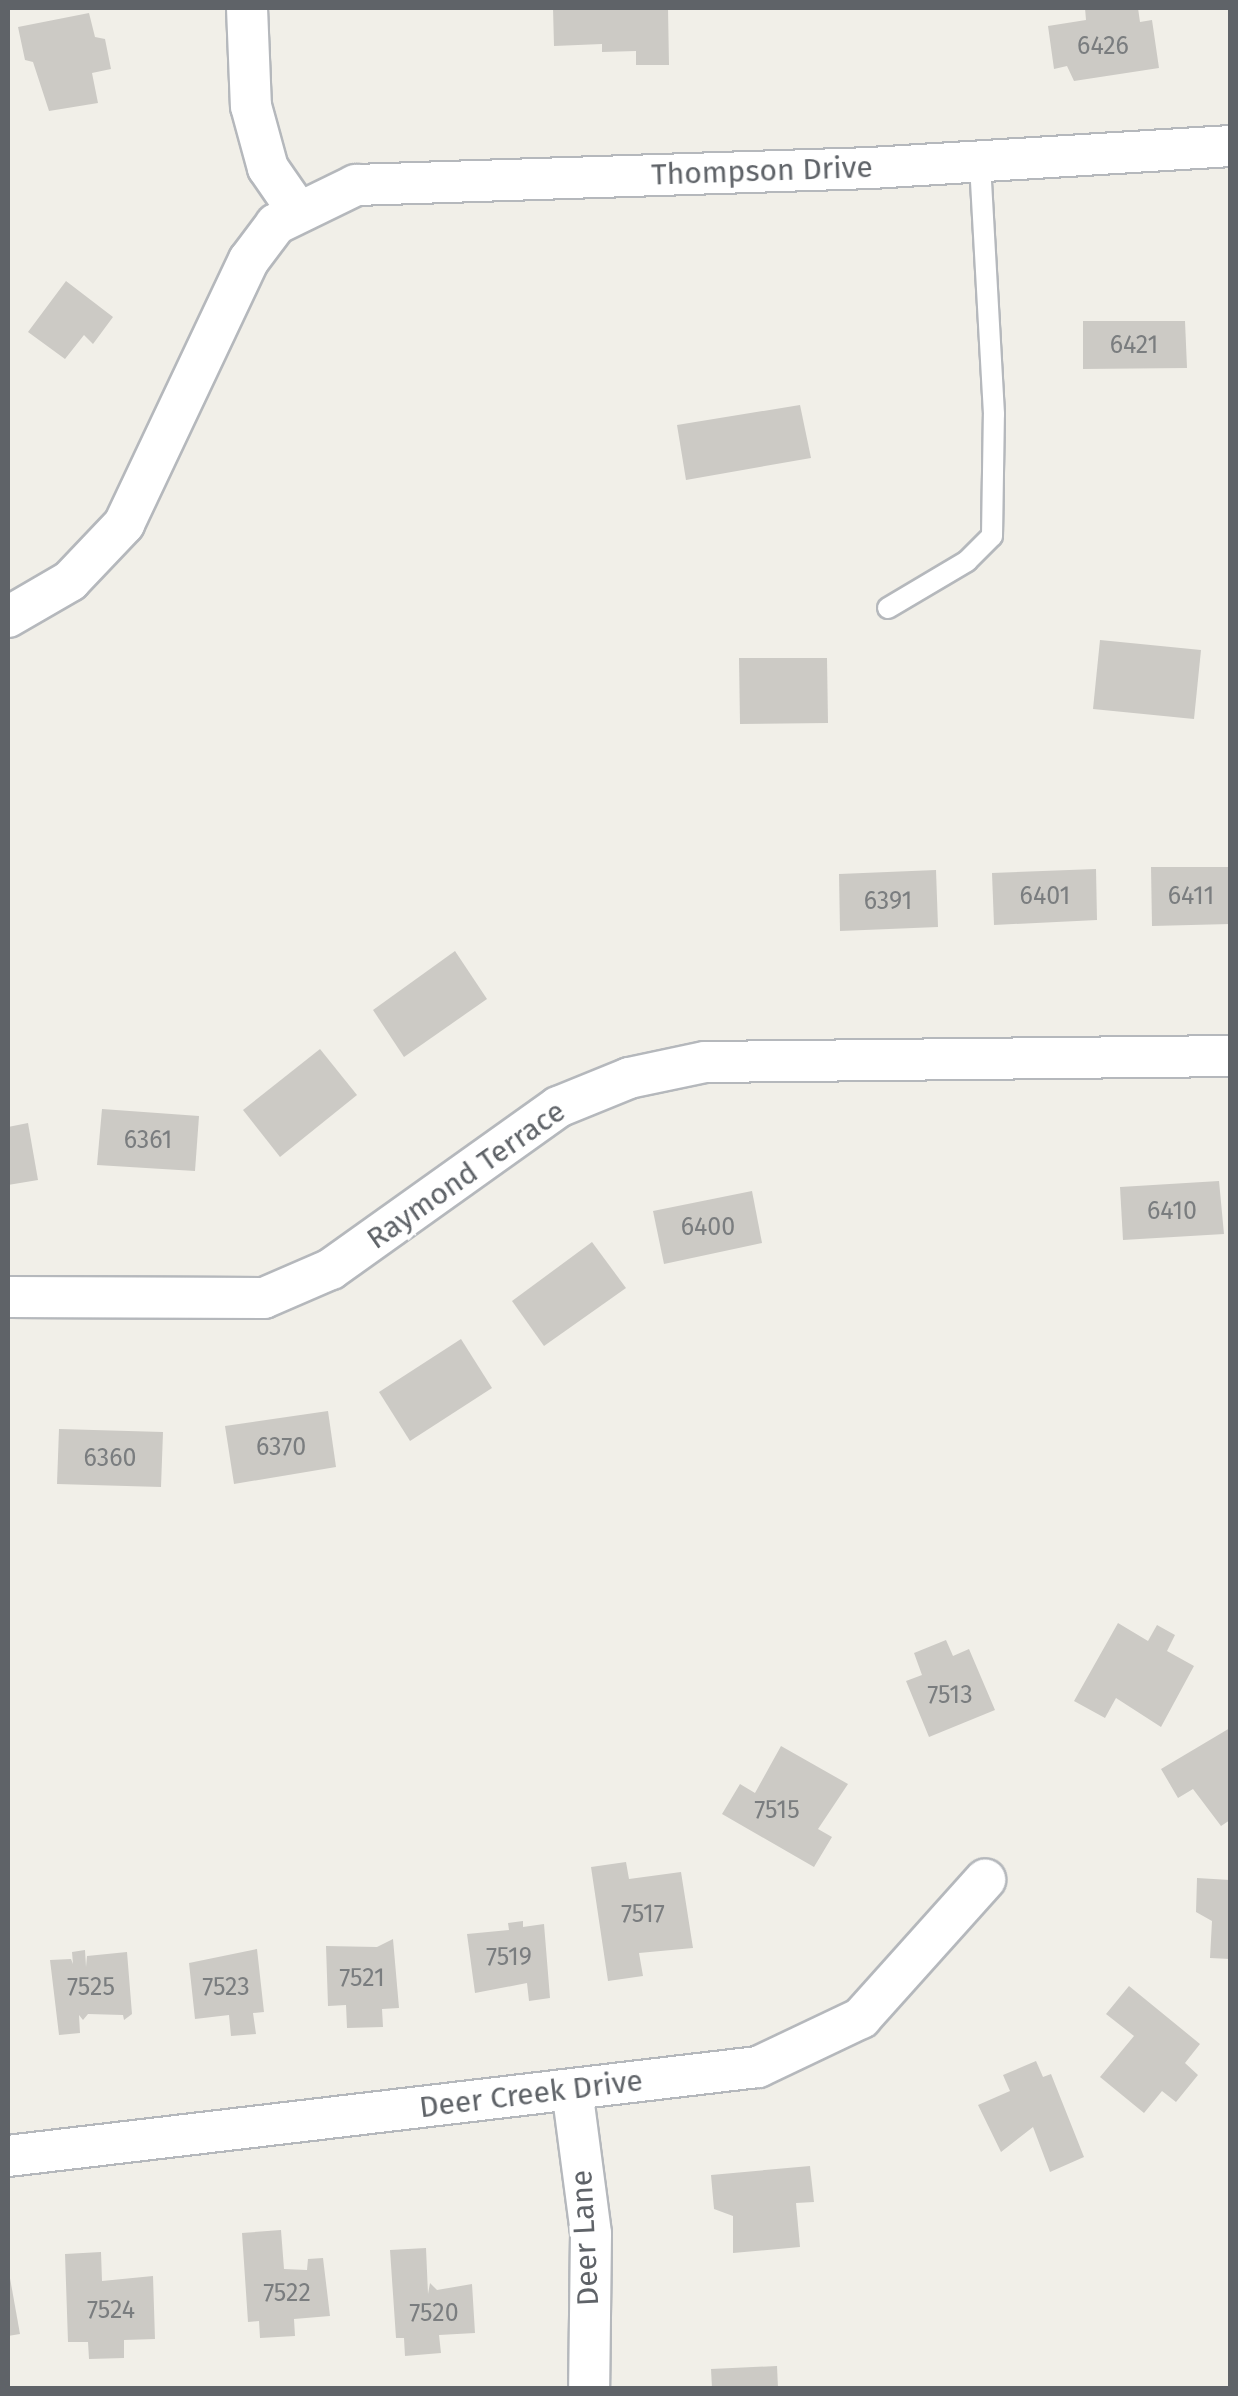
<!DOCTYPE html>
<style>
body{margin:0}
#map{position:relative;width:1238px;height:2396px;overflow:hidden;background:#f1efe8;font-family:"Fira Sans",sans-serif}
div>[style]{position:absolute}
.building>*{inset:0;background:#cccac5}
.roads{filter:drop-shadow(2px 0 #b5b8bc) drop-shadow(-2px 0 #b5b8bc) drop-shadow(0 2px #b5b8bc) drop-shadow(0 -2px #b5b8bc)}
.lane>*{height:20px;margin:-10px;padding:0 10px;transform-origin:10px;border-radius:10px;background:#fff}
.street>*{height:40px;margin:-20px;padding:0 20px;transform-origin:20px;border-radius:20px;background:#fff}
span{translate:-50% -50%;white-space:nowrap;text-align:center;line-height:1.15;-webkit-text-stroke:8px #fff;paint-order:stroke}
.number-label{font-size:25px;color:#7a7d7f}
.number-label span{-webkit-text-stroke-width:0}
.street-label{font-size:30px;color:#5f6368}
.frame{position:absolute;inset:0;border:10px solid #5f6368;pointer-events:none}
</style>
<div id="map">
<div class="building">
<div style="clip-path:polygon(553px 8px,668px 8px,669px 65px,636px 65px,636px 51px,602px 52px,602px 44px,554px 46px)"></div>
<div style="clip-path:polygon(1085px 8px,1138px 8px,1140px 22px,1152px 20px,1159px 68px,1074px 81px,1067px 66px,1054px 69px,1048px 26px,1086px 20px)"></div>
<div style="clip-path:polygon(89px 13px,95px 37px,105px 39px,111px 69px,92px 73px,98px 103px,49px 111px,33px 62px,25px 60px,18px 27px)"></div>
<div style="clip-path:polygon(66px 281px,113px 317px,93px 344px,84px 335px,65px 359px,28px 332px)"></div>
<div style="clip-path:polygon(1083px 321px,1185px 321px,1187px 368px,1083px 369px)"></div>
<div style="clip-path:polygon(800px 405px,811px 458px,686px 480px,677px 425px)"></div>
<div style="clip-path:polygon(1100px 640px,1201px 650px,1194px 719px,1093px 709px)"></div>
<div style="clip-path:polygon(739px 658px,827px 658px,828px 723px,740px 724px)"></div>
<div style="clip-path:polygon(1151px 867px,1230px 867px,1230px 924px,1152px 926px)"></div>
<div style="clip-path:polygon(1096px 869px,1097px 920px,994px 925px,992px 873px)"></div>
<div style="clip-path:polygon(936px 870px,938px 927px,840px 931px,839px 874px)"></div>
<div style="clip-path:polygon(455px 951px,487px 999px,404px 1057px,373px 1010px)"></div>
<div style="clip-path:polygon(320px 1049px,357px 1095px,280px 1157px,243px 1110px)"></div>
<div style="clip-path:polygon(102px 1109px,199px 1116px,195px 1171px,97px 1165px)"></div>
<div style="clip-path:polygon(28px 1123px,38px 1180px,8px 1185px,8px 1127px)"></div>
<div style="clip-path:polygon(1219px 1181px,1224px 1234px,1123px 1240px,1120px 1187px)"></div>
<div style="clip-path:polygon(752px 1191px,762px 1243px,664px 1264px,653px 1211px)"></div>
<div style="clip-path:polygon(592px 1242px,626px 1288px,544px 1346px,512px 1301px)"></div>
<div style="clip-path:polygon(461px 1339px,492px 1388px,410px 1441px,379px 1392px)"></div>
<div style="clip-path:polygon(328px 1411px,336px 1467px,234px 1484px,225px 1426px)"></div>
<div style="clip-path:polygon(59px 1429px,163px 1432px,161px 1487px,57px 1484px)"></div>
<div style="clip-path:polygon(1118px 1623px,1148px 1641px,1157px 1625px,1175px 1635px,1167px 1651px,1194px 1666px,1161px 1727px,1116px 1698px,1105px 1718px,1074px 1701px)"></div>
<div style="clip-path:polygon(946px 1640px,953px 1656px,969px 1649px,995px 1710px,929px 1737px,906px 1681px,922px 1675px,914px 1653px)"></div>
<div style="clip-path:polygon(1230px 1728px,1230px 1820px,1221px 1826px,1193px 1789px,1178px 1798px,1161px 1769px)"></div>
<div style="clip-path:polygon(781px 1746px,848px 1784px,818px 1829px,832px 1837px,814px 1867px,722px 1814px,740px 1784px,755px 1793px)"></div>
<div style="clip-path:polygon(626px 1862px,629px 1879px,681px 1872px,693px 1948px,639px 1953px,643px 1976px,608px 1981px,591px 1867px)"></div>
<div style="clip-path:polygon(1197px 1878px,1230px 1880px,1230px 1959px,1210px 1958px,1212px 1921px,1196px 1912px)"></div>
<div style="clip-path:polygon(523px 1921px,523px 1927px,544px 1924px,550px 1998px,529px 2001px,527px 1983px,475px 1993px,467px 1934px,509px 1930px,508px 1923px)"></div>
<div style="clip-path:polygon(393px 1939px,399px 2008px,382px 2009px,383px 2027px,347px 2028px,346px 2005px,328px 2006px,326px 1946px,377px 1947px)"></div>
<div style="clip-path:polygon(257px 1949px,264px 2012px,253px 2013px,256px 2034px,231px 2036px,229px 2015px,195px 2019px,189px 1963px)"></div>
<div style="clip-path:polygon(85px 1950px,86px 1967px,87px 1956px,127px 1952px,132px 2014px,124px 2020px,123px 2015px,88px 2014px,83px 2020px,79px 2015px,80px 2033px,59px 2035px,50px 1960px,71px 1959px,73px 1964px,72px 1952px)"></div>
<div style="clip-path:polygon(1129px 1986px,1200px 2044px,1185px 2063px,1198px 2075px,1176px 2102px,1162px 2091px,1144px 2113px,1100px 2077px,1134px 2036px,1106px 2014px)"></div>
<div style="clip-path:polygon(1036px 2061px,1043px 2077px,1051px 2074px,1084px 2157px,1050px 2172px,1033px 2127px,1001px 2152px,978px 2105px,1010px 2091px,1003px 2075px)"></div>
<div style="clip-path:polygon(810px 2166px,814px 2202px,796px 2203px,800px 2247px,733px 2253px,733px 2216px,714px 2209px,711px 2175px)"></div>
<div style="clip-path:polygon(281px 2230px,284px 2269px,307px 2270px,308px 2259px,323px 2258px,330px 2316px,294px 2319px,295px 2336px,260px 2338px,259px 2321px,248px 2322px,242px 2233px)"></div>
<div style="clip-path:polygon(426px 2248px,428px 2294px,430px 2283px,437px 2290px,472px 2284px,475px 2333px,439px 2335px,441px 2353px,405px 2356px,404px 2338px,396px 2338px,390px 2250px)"></div>
<div style="clip-path:polygon(101px 2252px,102px 2281px,153px 2276px,155px 2339px,124px 2340px,124px 2358px,89px 2359px,88px 2342px,68px 2342px,65px 2254px)"></div>
<div style="clip-path:polygon(8px 2267px,20px 2334px,8px 2336px)"></div>
<div style="clip-path:polygon(777px 2366px,778px 2388px,712px 2388px,711px 2369px)"></div>
</div>
<div class="roads">
<div class="lane">
<div style="left:888px;top:608px;width:92px;rotate:-30.7deg"></div>
<div style="left:967px;top:561px;width:35px;rotate:-45deg"></div>
<div style="left:992px;top:536px;width:122px;rotate:-89.1deg"></div>
<div style="left:994px;top:414px;width:252px;rotate:-93.2deg"></div>
</div>
<div class="street">
<div style="left:247px;top:8px;width:98px;rotate:87.7deg"></div>
<div style="left:251px;top:106px;width:64px;rotate:74.7deg"></div>
<div style="left:268px;top:168px;width:51px;rotate:55.4deg"></div>
<div style="left:8px;top:617px;width:72px;rotate:-30.1deg"></div>
<div style="left:70px;top:581px;width:79px;rotate:-46.5deg"></div>
<div style="left:124px;top:524px;width:292px;rotate:-64.7deg"></div>
<div style="left:249px;top:260px;width:45px;rotate:-53.1deg"></div>
<div style="left:276px;top:224px;width:89px;rotate:-26deg"></div>
<div style="left:356px;top:185px;width:515px;rotate:-1.89deg"></div>
<div style="left:871px;top:168px;width:360px;rotate:-3.5deg"></div>
<div style="left:8px;top:1297px;width:256px;rotate:0.2deg"></div>
<div style="left:264px;top:1298px;width:73px;rotate:-23.4deg"></div>
<div style="left:331px;top:1269px;width:279px;rotate:-35.5deg"></div>
<div style="left:558px;top:1107px;width:77px;rotate:-22.2deg"></div>
<div style="left:629px;top:1078px;width:78px;rotate:-11.9deg"></div>
<div style="left:705px;top:1062px;width:525px;rotate:-0.65deg"></div>
<div style="left:572px;top:2089px;width:146px;rotate:82.5deg"></div>
<div style="left:591px;top:2234px;width:154px;rotate:90.7deg"></div>
<div style="left:8px;top:2156px;width:755px;rotate:-6.77deg"></div>
<div style="left:758px;top:2067px;width:114px;rotate:-25.4deg"></div>
<div style="left:861px;top:2018px;width:186px;rotate:-48.1deg"></div>
</div>
</div>
<div class="number-label">
<span style="left:1103px;top:46px">6426</span>
<span style="left:1134px;top:345px">6421</span>
<span style="left:1045px;top:896px">6401</span>
<span style="left:1191px;top:896px">6411</span>
<span style="left:888px;top:901px">6391</span>
<span style="left:148px;top:1140px">6361</span>
<span style="left:1172px;top:1211px">6410</span>
<span style="left:708px;top:1227px">6400</span>
<span style="left:281px;top:1447px">6370</span>
<span style="left:110px;top:1458px">6360</span>
<span style="left:950px;top:1695px">7513</span>
<span style="left:777px;top:1810px">7515</span>
<span style="left:643px;top:1914px">7517</span>
<span style="left:509px;top:1957px">7519</span>
<span style="left:362px;top:1978px">7521</span>
<span style="left:91px;top:1987px">7525</span>
<span style="left:226px;top:1987px">7523</span>
<span style="left:287px;top:2293px">7522</span>
<span style="left:111px;top:2310px">7524</span>
<span style="left:434px;top:2313px">7520</span>
</div>
<div class="street-label">
<span style="left:762px;top:171px;rotate:-2deg">Thompson Drive</span>
<span style="left:466px;top:1175px;rotate:-35deg">Raymond Terrace</span>
<span style="left:531px;top:2094px;rotate:-7deg">Deer Creek Drive</span>
<span style="left:585px;top:2238px;rotate:-93deg">Deer Lane</span>
</div>
<div class="frame"></div>
</div>
